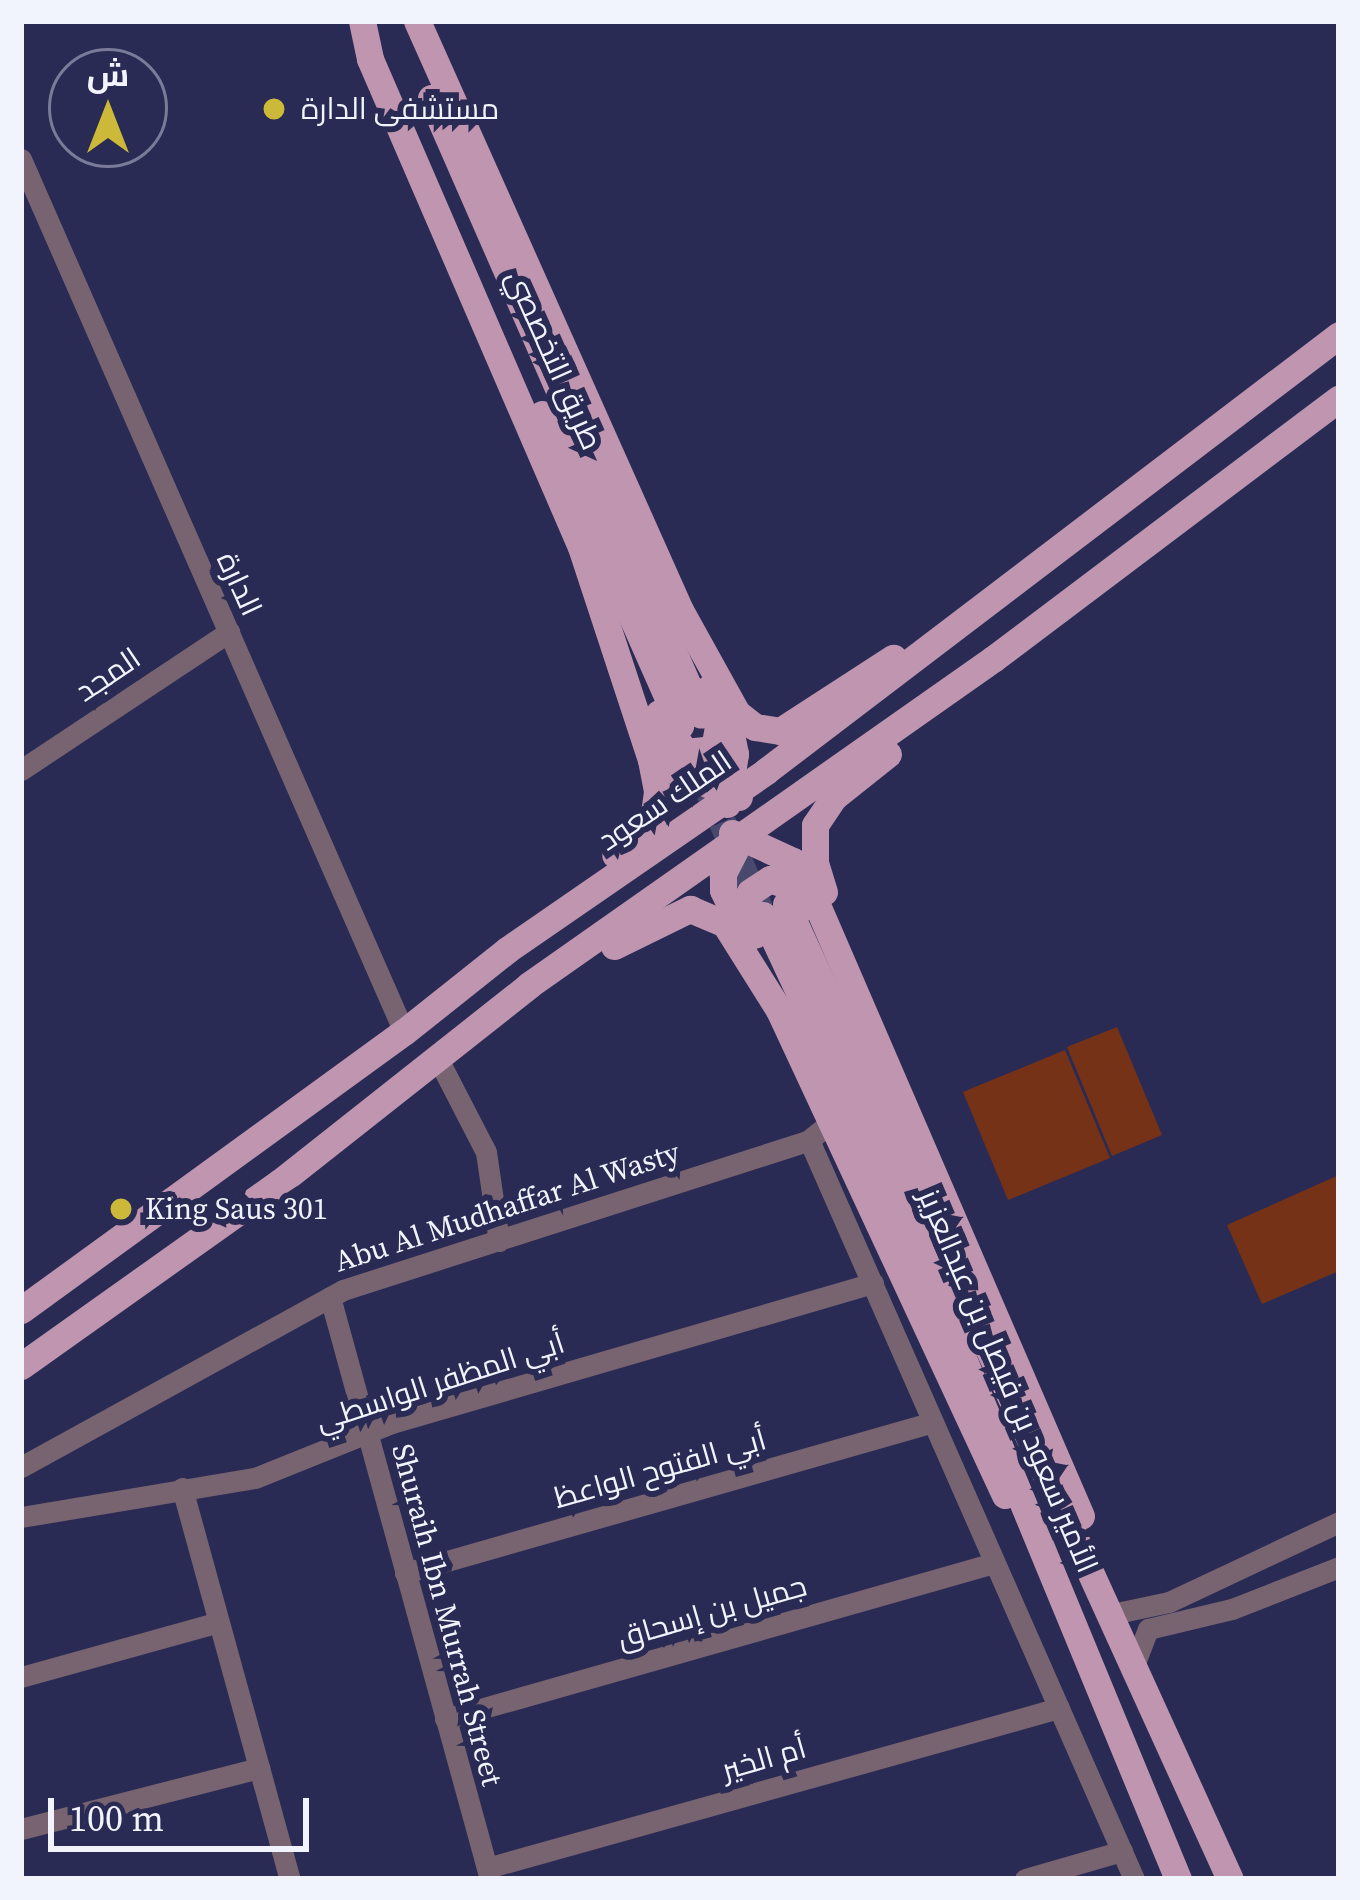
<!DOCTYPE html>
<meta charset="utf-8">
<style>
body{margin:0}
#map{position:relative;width:1360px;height:1900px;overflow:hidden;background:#2a2b54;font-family:"Source Serif 4",Cairo,serif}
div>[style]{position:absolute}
.green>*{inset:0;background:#763217}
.major-tunnel>*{height:27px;margin-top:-13.5px;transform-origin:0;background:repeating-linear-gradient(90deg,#48496d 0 27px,transparent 0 41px)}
.minor>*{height:21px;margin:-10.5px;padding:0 10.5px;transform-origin:10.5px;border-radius:10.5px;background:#786470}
.major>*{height:27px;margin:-13.5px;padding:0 13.5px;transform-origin:13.5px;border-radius:13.5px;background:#bf95af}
.dots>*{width:33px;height:33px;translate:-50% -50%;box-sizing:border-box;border:6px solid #2a2b54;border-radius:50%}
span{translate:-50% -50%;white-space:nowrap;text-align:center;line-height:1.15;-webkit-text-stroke:12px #2a2b54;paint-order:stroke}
.poi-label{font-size:30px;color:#f1f3fd}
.left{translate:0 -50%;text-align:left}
.street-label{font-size:30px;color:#f1f3fd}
.frame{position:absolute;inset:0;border:24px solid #f1f3fd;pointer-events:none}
.north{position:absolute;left:48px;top:48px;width:120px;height:120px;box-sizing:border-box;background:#2a2b54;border:3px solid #7a7b98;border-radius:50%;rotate:0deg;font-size:33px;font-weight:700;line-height:48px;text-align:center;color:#f1f3fd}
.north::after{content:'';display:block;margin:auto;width:42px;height:54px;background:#ccb939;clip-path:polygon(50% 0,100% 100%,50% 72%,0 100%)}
.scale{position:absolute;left:48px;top:1798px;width:261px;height:54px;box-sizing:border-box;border:6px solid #f1f3fd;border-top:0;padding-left:15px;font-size:36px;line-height:42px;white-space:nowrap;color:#f1f3fd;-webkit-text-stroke:9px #2a2b54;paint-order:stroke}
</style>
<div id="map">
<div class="green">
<div style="clip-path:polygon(1117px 1027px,1162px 1135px,1112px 1156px,1067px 1047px)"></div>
<div style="clip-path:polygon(1065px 1050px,1110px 1158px,1008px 1200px,963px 1092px)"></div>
<div style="clip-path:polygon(1339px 1175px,1339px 1271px,1262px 1304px,1227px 1225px)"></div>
</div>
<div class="major-tunnel">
<div style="left:706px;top:784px;width:136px;rotate:66.6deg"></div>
</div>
<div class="minor">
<div style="left:21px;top:159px;width:953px;rotate:66.31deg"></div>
<div style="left:21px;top:770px;width:250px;rotate:-33.6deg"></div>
<div style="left:439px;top:1061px;width:102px;rotate:62.7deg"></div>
<div style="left:486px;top:1152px;width:90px;rotate:81.7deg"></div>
<div style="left:809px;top:1140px;width:807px;rotate:66.26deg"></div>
<div style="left:330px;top:1297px;width:604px;rotate:74.63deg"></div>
<div style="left:21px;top:1467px;width:367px;rotate:-28.8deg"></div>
<div style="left:343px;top:1290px;width:490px;rotate:-17.8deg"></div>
<div style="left:809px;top:1140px;width:26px;rotate:-39deg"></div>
<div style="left:182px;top:1488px;width:406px;rotate:74.6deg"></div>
<div style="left:21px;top:1517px;width:237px;rotate:-9.5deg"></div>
<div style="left:255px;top:1478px;width:148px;rotate:-21.9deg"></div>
<div style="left:392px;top:1423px;width:501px;rotate:-16.23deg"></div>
<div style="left:405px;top:1573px;width:549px;rotate:-15.96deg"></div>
<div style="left:1112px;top:1614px;width:58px;rotate:-11.9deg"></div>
<div style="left:1169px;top:1602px;width:188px;rotate:-25.2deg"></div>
<div style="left:1133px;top:1668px;width:42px;rotate:-69deg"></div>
<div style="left:1148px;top:1629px;width:86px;rotate:-13.4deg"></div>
<div style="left:1232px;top:1609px;width:115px;rotate:-21.4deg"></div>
<div style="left:21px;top:1677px;width:205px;rotate:-15.5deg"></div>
<div style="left:445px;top:1719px;width:571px;rotate:-15.86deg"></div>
<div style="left:21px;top:1829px;width:246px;rotate:-14.4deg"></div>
<div style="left:487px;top:1868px;width:594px;rotate:-15.63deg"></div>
<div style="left:1025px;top:1879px;width:101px;rotate:-16.1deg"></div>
</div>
<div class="major">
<div style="left:362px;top:21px;width:39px;rotate:78deg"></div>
<div style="left:370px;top:59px;width:532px;rotate:66.62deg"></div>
<div style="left:581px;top:547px;width:224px;rotate:71.8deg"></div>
<div style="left:651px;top:760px;width:33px;rotate:79deg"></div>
<div style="left:657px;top:792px;width:27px;rotate:98deg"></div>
<div style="left:653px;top:819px;width:52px;rotate:136.5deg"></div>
<div style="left:417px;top:21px;width:645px;rotate:65.94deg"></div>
<div style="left:680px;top:610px;width:118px;rotate:61deg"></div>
<div style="left:737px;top:713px;width:23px;rotate:38deg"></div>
<div style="left:755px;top:727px;width:25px;rotate:9deg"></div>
<div style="left:780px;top:731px;width:135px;rotate:-32.9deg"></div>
<div style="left:431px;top:98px;width:673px;rotate:66.37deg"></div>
<div style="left:542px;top:414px;width:341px;rotate:66.1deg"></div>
<div style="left:659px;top:713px;width:47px;rotate:56.3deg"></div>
<div style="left:685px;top:752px;width:29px;rotate:-6deg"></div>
<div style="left:714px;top:749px;width:35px;rotate:-80deg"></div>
<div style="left:720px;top:715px;width:29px;rotate:-112deg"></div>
<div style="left:653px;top:736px;width:42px;rotate:56.7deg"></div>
<div style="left:676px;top:771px;width:68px;rotate:22.4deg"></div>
<div style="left:727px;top:804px;width:51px;rotate:-80.9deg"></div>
<div style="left:735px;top:754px;width:37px;rotate:-101deg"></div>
<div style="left:732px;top:833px;width:67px;rotate:24.7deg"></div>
<div style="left:793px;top:861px;width:20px;rotate:53deg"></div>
<div style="left:805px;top:877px;width:696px;rotate:66.64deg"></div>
<div style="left:738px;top:844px;width:34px;rotate:117deg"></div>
<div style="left:723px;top:874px;width:16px;rotate:90deg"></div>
<div style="left:723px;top:890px;width:50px;rotate:65deg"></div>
<div style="left:824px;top:892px;width:31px;rotate:-107deg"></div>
<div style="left:815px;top:862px;width:37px;rotate:-90deg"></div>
<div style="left:815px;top:825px;width:34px;rotate:-56deg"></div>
<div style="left:834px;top:797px;width:69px;rotate:-38.5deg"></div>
<div style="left:786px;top:904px;width:1071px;rotate:65.52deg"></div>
<div style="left:763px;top:915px;width:355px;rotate:65deg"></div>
<div style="left:913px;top:1237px;width:695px;rotate:67.57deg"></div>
<div style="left:754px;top:935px;width:25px;rotate:-108deg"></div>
<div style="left:746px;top:911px;width:19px;rotate:-78deg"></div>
<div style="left:750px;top:892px;width:24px;rotate:-33deg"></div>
<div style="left:770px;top:879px;width:26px;rotate:21deg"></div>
<div style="left:794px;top:888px;width:22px;rotate:58deg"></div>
<div style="left:614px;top:946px;width:85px;rotate:-26deg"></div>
<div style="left:690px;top:909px;width:38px;rotate:23deg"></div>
<div style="left:725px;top:924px;width:102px;rotate:57.9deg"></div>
<div style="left:779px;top:1010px;width:535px;rotate:65.02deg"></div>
<div style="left:21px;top:1310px;width:473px;rotate:-36deg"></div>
<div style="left:404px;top:1032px;width:132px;rotate:-38.5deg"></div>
<div style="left:507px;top:950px;width:315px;rotate:-34.6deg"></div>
<div style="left:766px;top:771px;width:720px;rotate:-37.27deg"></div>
<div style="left:21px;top:1366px;width:318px;rotate:-35.4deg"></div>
<div style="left:280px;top:1182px;width:318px;rotate:-38.3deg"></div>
<div style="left:529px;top:985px;width:567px;rotate:-35.09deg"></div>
<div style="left:993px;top:659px;width:433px;rotate:-37deg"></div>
</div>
<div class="dots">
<div style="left:274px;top:109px;background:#ccb939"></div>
<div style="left:121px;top:1209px;background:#ccb939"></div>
</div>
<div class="poi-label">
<span class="left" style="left:301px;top:109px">مستشفى الدارة</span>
<span class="left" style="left:145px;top:1209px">King Saus 301</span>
</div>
<div class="street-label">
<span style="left:554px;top:360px;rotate:66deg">طريق التخصصي</span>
<span style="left:239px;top:584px;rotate:65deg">الدارة</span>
<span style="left:108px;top:675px;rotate:-34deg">المجد</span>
<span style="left:665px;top:801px;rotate:-34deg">الملك سعود</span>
<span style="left:507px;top:1207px;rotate:-18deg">Abu Al Mudhaffar Al Wasty</span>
<span style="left:1008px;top:1381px;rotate:67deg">الأمير سعود بن فيصل بن عبدالعزيز</span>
<span style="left:440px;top:1382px;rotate:-18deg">أبي المظفر الواسطي</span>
<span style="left:660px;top:1469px;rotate:-16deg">أبي الفتوح الواعظ</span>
<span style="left:712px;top:1612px;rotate:-16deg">جميل بن إسحاق</span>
<span style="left:447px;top:1615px;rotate:75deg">Shuraih Ibn Murrah Street</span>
<span style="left:764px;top:1759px;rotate:-16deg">أم الخير</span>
</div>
<div class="frame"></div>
<div class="north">ش</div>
<div class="scale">100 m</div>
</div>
